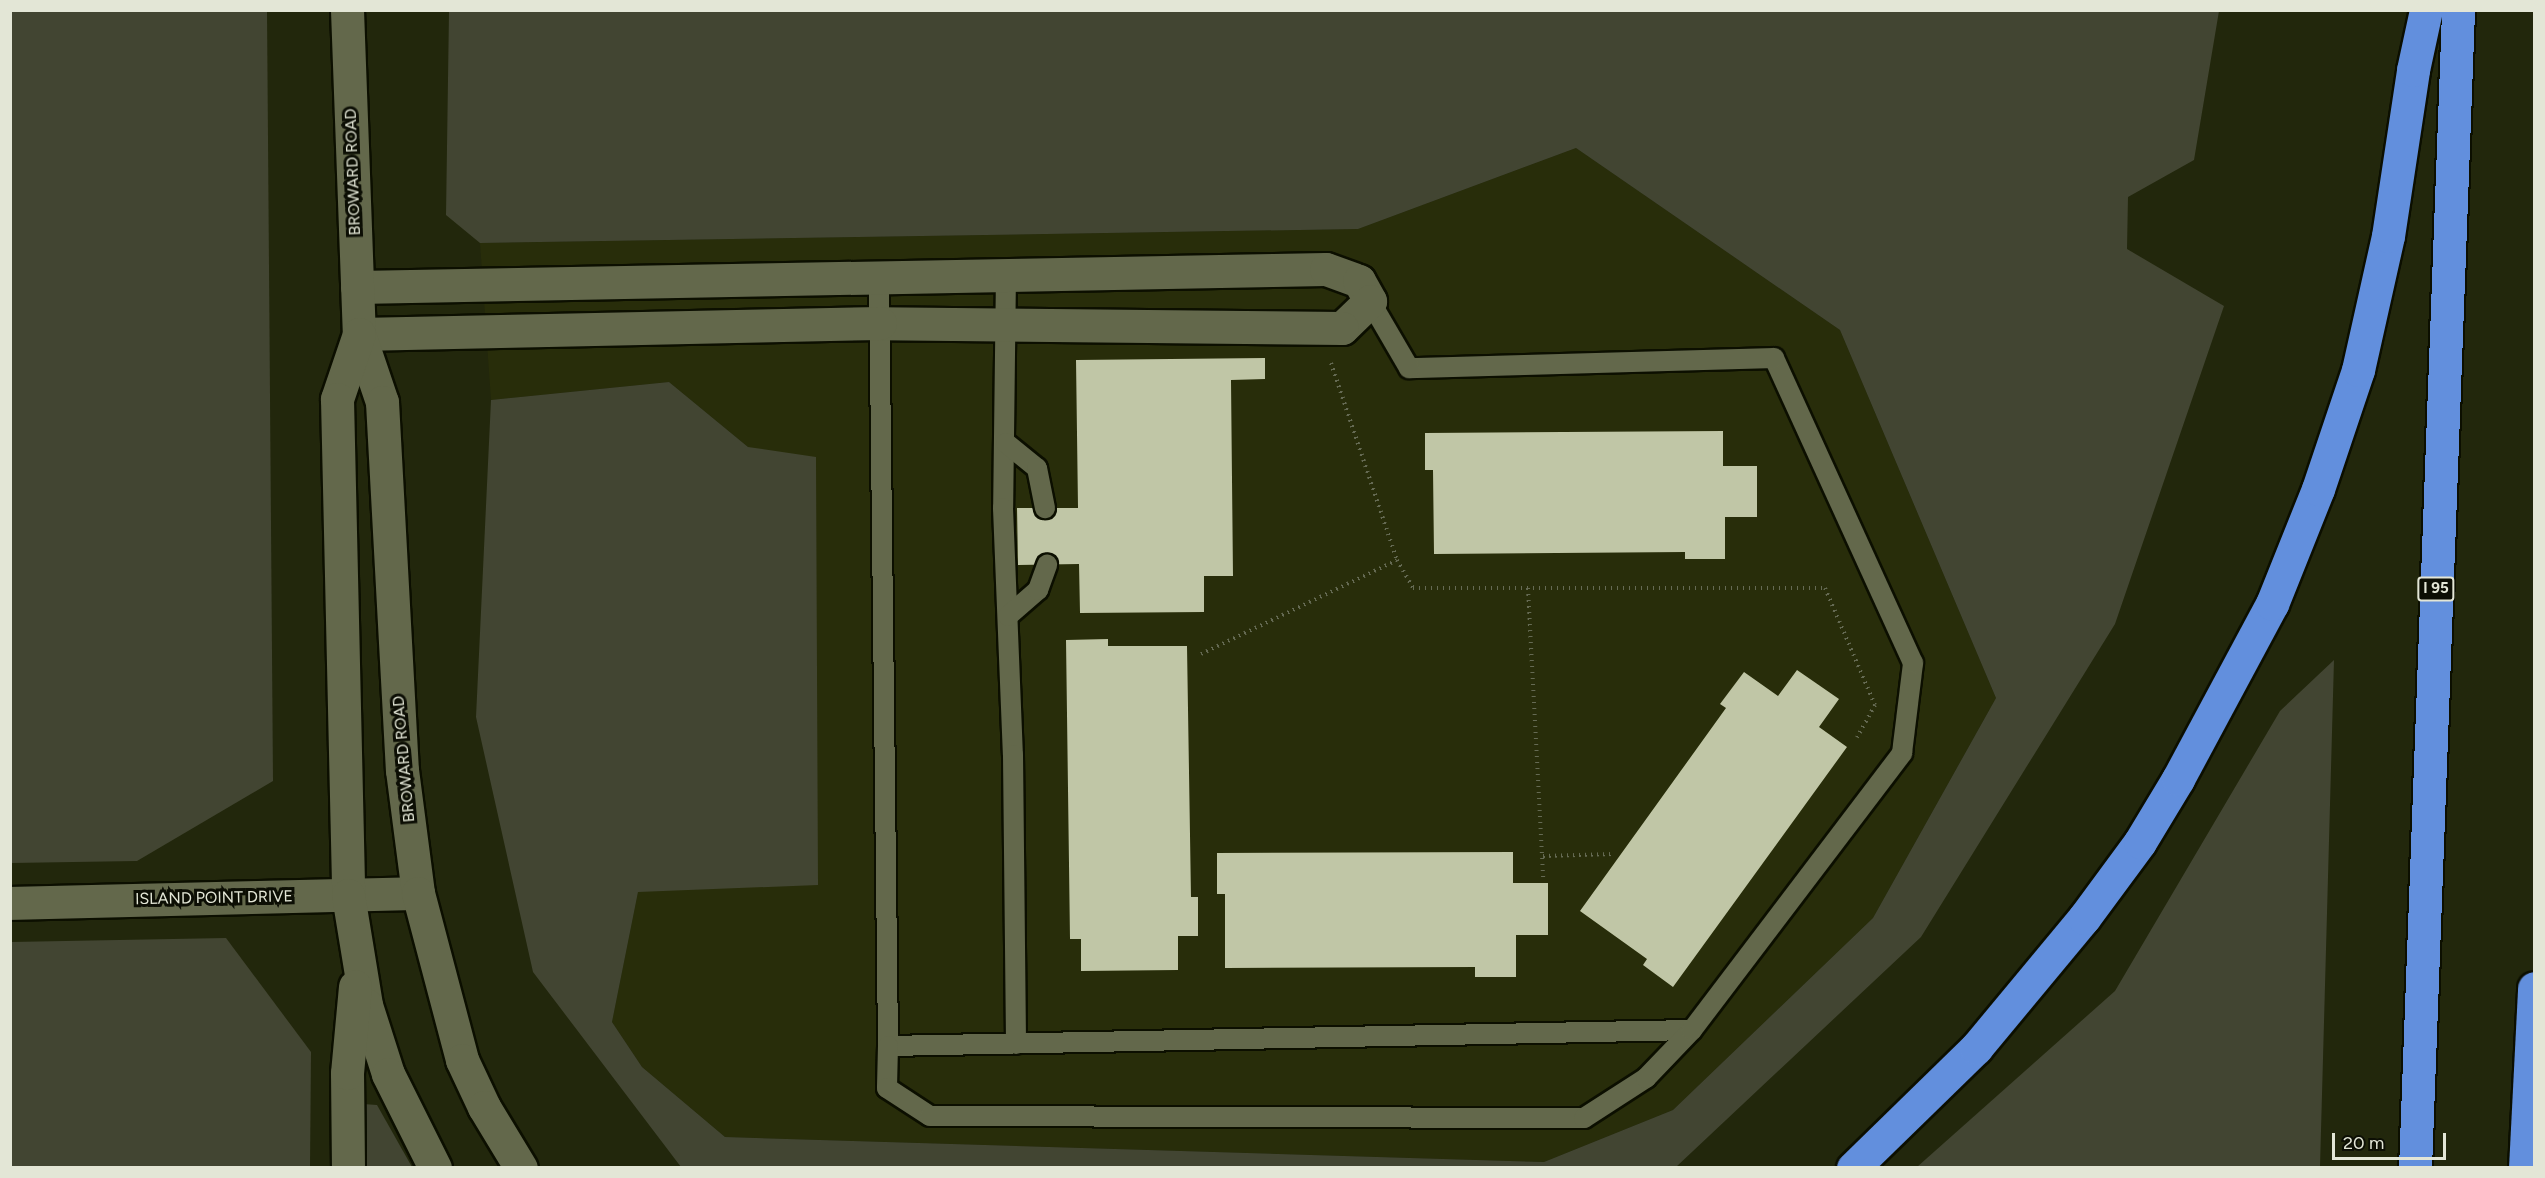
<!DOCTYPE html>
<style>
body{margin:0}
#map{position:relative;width:2545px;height:1178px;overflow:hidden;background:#22270c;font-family:Figtree,sans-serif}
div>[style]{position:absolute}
.built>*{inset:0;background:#282d0a}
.green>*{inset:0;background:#424532}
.building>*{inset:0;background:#c0c6a6}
.path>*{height:4px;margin-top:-2px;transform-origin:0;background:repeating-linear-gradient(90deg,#656a53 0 1.5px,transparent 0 6px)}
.roads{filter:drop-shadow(2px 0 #0c0f00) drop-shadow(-2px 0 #0c0f00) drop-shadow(0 2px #0c0f00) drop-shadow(0 -2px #0c0f00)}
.service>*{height:20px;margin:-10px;padding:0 10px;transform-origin:10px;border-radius:10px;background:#63684b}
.minor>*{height:33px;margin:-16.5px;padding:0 16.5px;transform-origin:16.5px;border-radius:16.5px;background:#63684b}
.tertiary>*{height:33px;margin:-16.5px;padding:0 16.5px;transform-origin:16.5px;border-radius:16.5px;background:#63684b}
.motorway>*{height:33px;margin:-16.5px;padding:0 16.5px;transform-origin:16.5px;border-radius:16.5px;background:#628fdd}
span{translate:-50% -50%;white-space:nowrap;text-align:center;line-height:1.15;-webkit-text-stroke:6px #0c0e04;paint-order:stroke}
.shield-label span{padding:2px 4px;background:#0c0e04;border:2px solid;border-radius:4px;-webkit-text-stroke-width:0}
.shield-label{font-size:15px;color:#e3e6d6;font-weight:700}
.street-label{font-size:16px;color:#e3e6d6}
.frame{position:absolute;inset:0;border:12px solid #e3e6d6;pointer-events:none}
.scale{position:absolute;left:2332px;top:1133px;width:114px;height:27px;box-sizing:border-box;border:3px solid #e3e6d6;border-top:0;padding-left:8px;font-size:18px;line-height:21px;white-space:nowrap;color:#e3e6d6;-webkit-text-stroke:4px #0c0e04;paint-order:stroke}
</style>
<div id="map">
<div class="built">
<div style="clip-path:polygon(1576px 148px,1840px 330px,1996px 698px,1873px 918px,1673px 1110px,1544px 1162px,725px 1137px,642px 1067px,612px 1022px,638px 892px,748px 447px,669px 382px,491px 400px,480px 243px,1358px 229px)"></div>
</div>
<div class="green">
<div style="clip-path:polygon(10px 11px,267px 11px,273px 781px,137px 861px,11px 863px)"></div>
<div style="clip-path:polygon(449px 11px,2219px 11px,2194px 160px,2128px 197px,2127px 249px,2224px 306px,2115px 624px,1921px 937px,1676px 1167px,681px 1167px,533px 972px,476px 717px,491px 400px,669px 382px,748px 447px,816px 457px,818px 885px,638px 892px,612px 1022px,642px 1067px,725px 1137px,1544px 1162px,1673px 1110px,1873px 918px,1996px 698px,1840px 330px,1576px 148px,1358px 229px,480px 243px,446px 215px)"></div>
<div style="clip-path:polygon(2334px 660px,2320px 1167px,1917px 1167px,2115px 991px,2280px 711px)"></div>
<div style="clip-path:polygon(226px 938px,311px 1052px,310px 1167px,11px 1167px,11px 942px)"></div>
<div style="clip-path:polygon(363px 1104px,377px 1105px,412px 1167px,360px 1168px)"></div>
</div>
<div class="building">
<div style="clip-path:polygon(1265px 358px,1265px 379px,1231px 380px,1233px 576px,1204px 576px,1204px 612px,1080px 613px,1079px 564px,1018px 565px,1017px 508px,1078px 508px,1076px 360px)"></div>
<div style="clip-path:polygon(1723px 431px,1723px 466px,1757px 466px,1757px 517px,1725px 517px,1725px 559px,1685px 559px,1685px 552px,1434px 554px,1433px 470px,1425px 470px,1425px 433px)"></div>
<div style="clip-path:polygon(1108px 639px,1108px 646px,1187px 646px,1191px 897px,1198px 897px,1198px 936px,1178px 936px,1178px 970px,1081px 971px,1081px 939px,1070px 939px,1066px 640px)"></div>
<div style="clip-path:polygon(1797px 670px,1839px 699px,1819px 727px,1847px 747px,1673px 987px,1643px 965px,1647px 959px,1580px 911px,1726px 708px,1720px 704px,1744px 672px,1778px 696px)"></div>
<div style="clip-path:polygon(1513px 852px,1513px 883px,1548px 883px,1548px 935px,1516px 935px,1516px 977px,1475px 977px,1475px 967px,1225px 968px,1225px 894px,1217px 894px,1217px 853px)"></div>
</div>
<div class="path">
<div style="left:1331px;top:363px;width:208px;rotate:71.5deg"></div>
<div style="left:1397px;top:560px;width:32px;rotate:60deg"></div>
<div style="left:1413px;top:588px;width:412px"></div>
<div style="left:1825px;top:588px;width:127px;rotate:66.9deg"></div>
<div style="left:1875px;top:705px;width:37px;rotate:119deg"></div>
<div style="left:1528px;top:588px;width:291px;rotate:87deg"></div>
<div style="left:1201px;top:654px;width:217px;rotate:-25.6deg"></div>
<div style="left:1543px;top:856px;width:70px;rotate:-1.6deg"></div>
</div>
<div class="roads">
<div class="service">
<div style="left:1006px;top:273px;width:235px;rotate:90.7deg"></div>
<div style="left:1003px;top:508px;width:247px;rotate:87.7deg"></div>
<div style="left:1013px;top:755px;width:289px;rotate:89.4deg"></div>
<div style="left:879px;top:275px;width:771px;rotate:89.33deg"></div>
<div style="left:888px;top:1046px;width:804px;rotate:-1.14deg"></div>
<div style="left:1006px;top:443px;width:40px;rotate:39deg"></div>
<div style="left:1037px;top:468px;width:41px;rotate:78.7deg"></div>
<div style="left:1008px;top:616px;width:40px;rotate:-41deg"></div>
<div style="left:1038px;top:590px;width:27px;rotate:-70deg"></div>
<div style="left:888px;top:1046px;width:42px;rotate:91.4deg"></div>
<div style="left:887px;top:1088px;width:51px;rotate:33.1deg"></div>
<div style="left:930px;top:1116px;width:654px;rotate:0.18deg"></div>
<div style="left:1584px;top:1118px;width:74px;rotate:-32.8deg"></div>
<div style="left:1646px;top:1078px;width:66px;rotate:-46.2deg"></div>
<div style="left:1692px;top:1030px;width:348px;rotate:-52.8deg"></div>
<div style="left:1902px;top:753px;width:91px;rotate:-83deg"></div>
<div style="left:1913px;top:663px;width:335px;rotate:-114.5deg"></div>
<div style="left:1774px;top:358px;width:365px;rotate:178.4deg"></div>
<div style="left:1409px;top:368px;width:78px;rotate:-120.2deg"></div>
</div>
<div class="minor">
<div style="left:357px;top:287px;width:969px;rotate:-1.06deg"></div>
<div style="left:1326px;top:269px;width:35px;rotate:20deg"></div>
<div style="left:1359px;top:281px;width:23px;rotate:61deg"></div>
<div style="left:1370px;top:301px;width:39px;rotate:136deg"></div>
<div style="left:1342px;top:328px;width:462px;rotate:-179.4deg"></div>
<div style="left:880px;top:323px;width:521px;rotate:178.79deg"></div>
<div style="left:10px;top:903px;width:408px;rotate:-1.4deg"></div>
</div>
<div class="tertiary">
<div style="left:347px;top:10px;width:324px;rotate:87.9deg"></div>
<div style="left:359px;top:334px;width:72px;rotate:71.3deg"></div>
<div style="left:382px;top:402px;width:369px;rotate:86.9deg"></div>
<div style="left:402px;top:770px;width:124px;rotate:82.6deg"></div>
<div style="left:418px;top:893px;width:173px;rotate:75.2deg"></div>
<div style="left:462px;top:1060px;width:52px;rotate:64.9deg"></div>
<div style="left:484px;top:1107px;width:71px;rotate:58.8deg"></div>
<div style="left:359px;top:334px;width:69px;rotate:108.7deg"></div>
<div style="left:337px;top:399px;width:496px;rotate:88.7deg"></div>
<div style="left:348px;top:895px;width:111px;rotate:80.7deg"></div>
<div style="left:366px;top:1005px;width:72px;rotate:72.3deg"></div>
<div style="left:388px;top:1074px;width:105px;rotate:63.4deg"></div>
<div style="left:348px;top:1168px;width:95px;rotate:-90.6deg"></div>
<div style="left:347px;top:1073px;width:87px;rotate:-84.7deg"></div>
</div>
<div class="motorway">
<div style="left:1853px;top:1168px;width:172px;rotate:-44.3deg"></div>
<div style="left:1976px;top:1048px;width:169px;rotate:-50.3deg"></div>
<div style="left:2084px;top:918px;width:94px;rotate:-53.6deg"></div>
<div style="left:2140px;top:842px;width:74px;rotate:-58.9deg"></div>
<div style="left:2178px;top:779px;width:199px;rotate:-61.8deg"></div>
<div style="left:2272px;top:604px;width:124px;rotate:-68.2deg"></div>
<div style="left:2318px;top:489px;width:126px;rotate:-71.4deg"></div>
<div style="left:2358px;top:370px;width:137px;rotate:-77.4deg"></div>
<div style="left:2388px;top:236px;width:168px;rotate:-81.4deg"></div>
<div style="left:2413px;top:70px;width:61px;rotate:-77.8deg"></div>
<div style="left:2415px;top:1168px;width:1159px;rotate:-87.87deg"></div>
<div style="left:2525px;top:1168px;width:180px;rotate:-87.1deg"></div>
</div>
</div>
<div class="shield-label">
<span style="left:2436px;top:589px">I 95</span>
</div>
<div class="street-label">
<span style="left:353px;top:172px;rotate:-92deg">BROWARD ROAD</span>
<span style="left:404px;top:759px;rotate:-95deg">BROWARD ROAD</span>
<span style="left:214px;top:898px;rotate:-1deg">ISLAND POINT DRIVE</span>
</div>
<div class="frame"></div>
<div class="scale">20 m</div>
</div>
